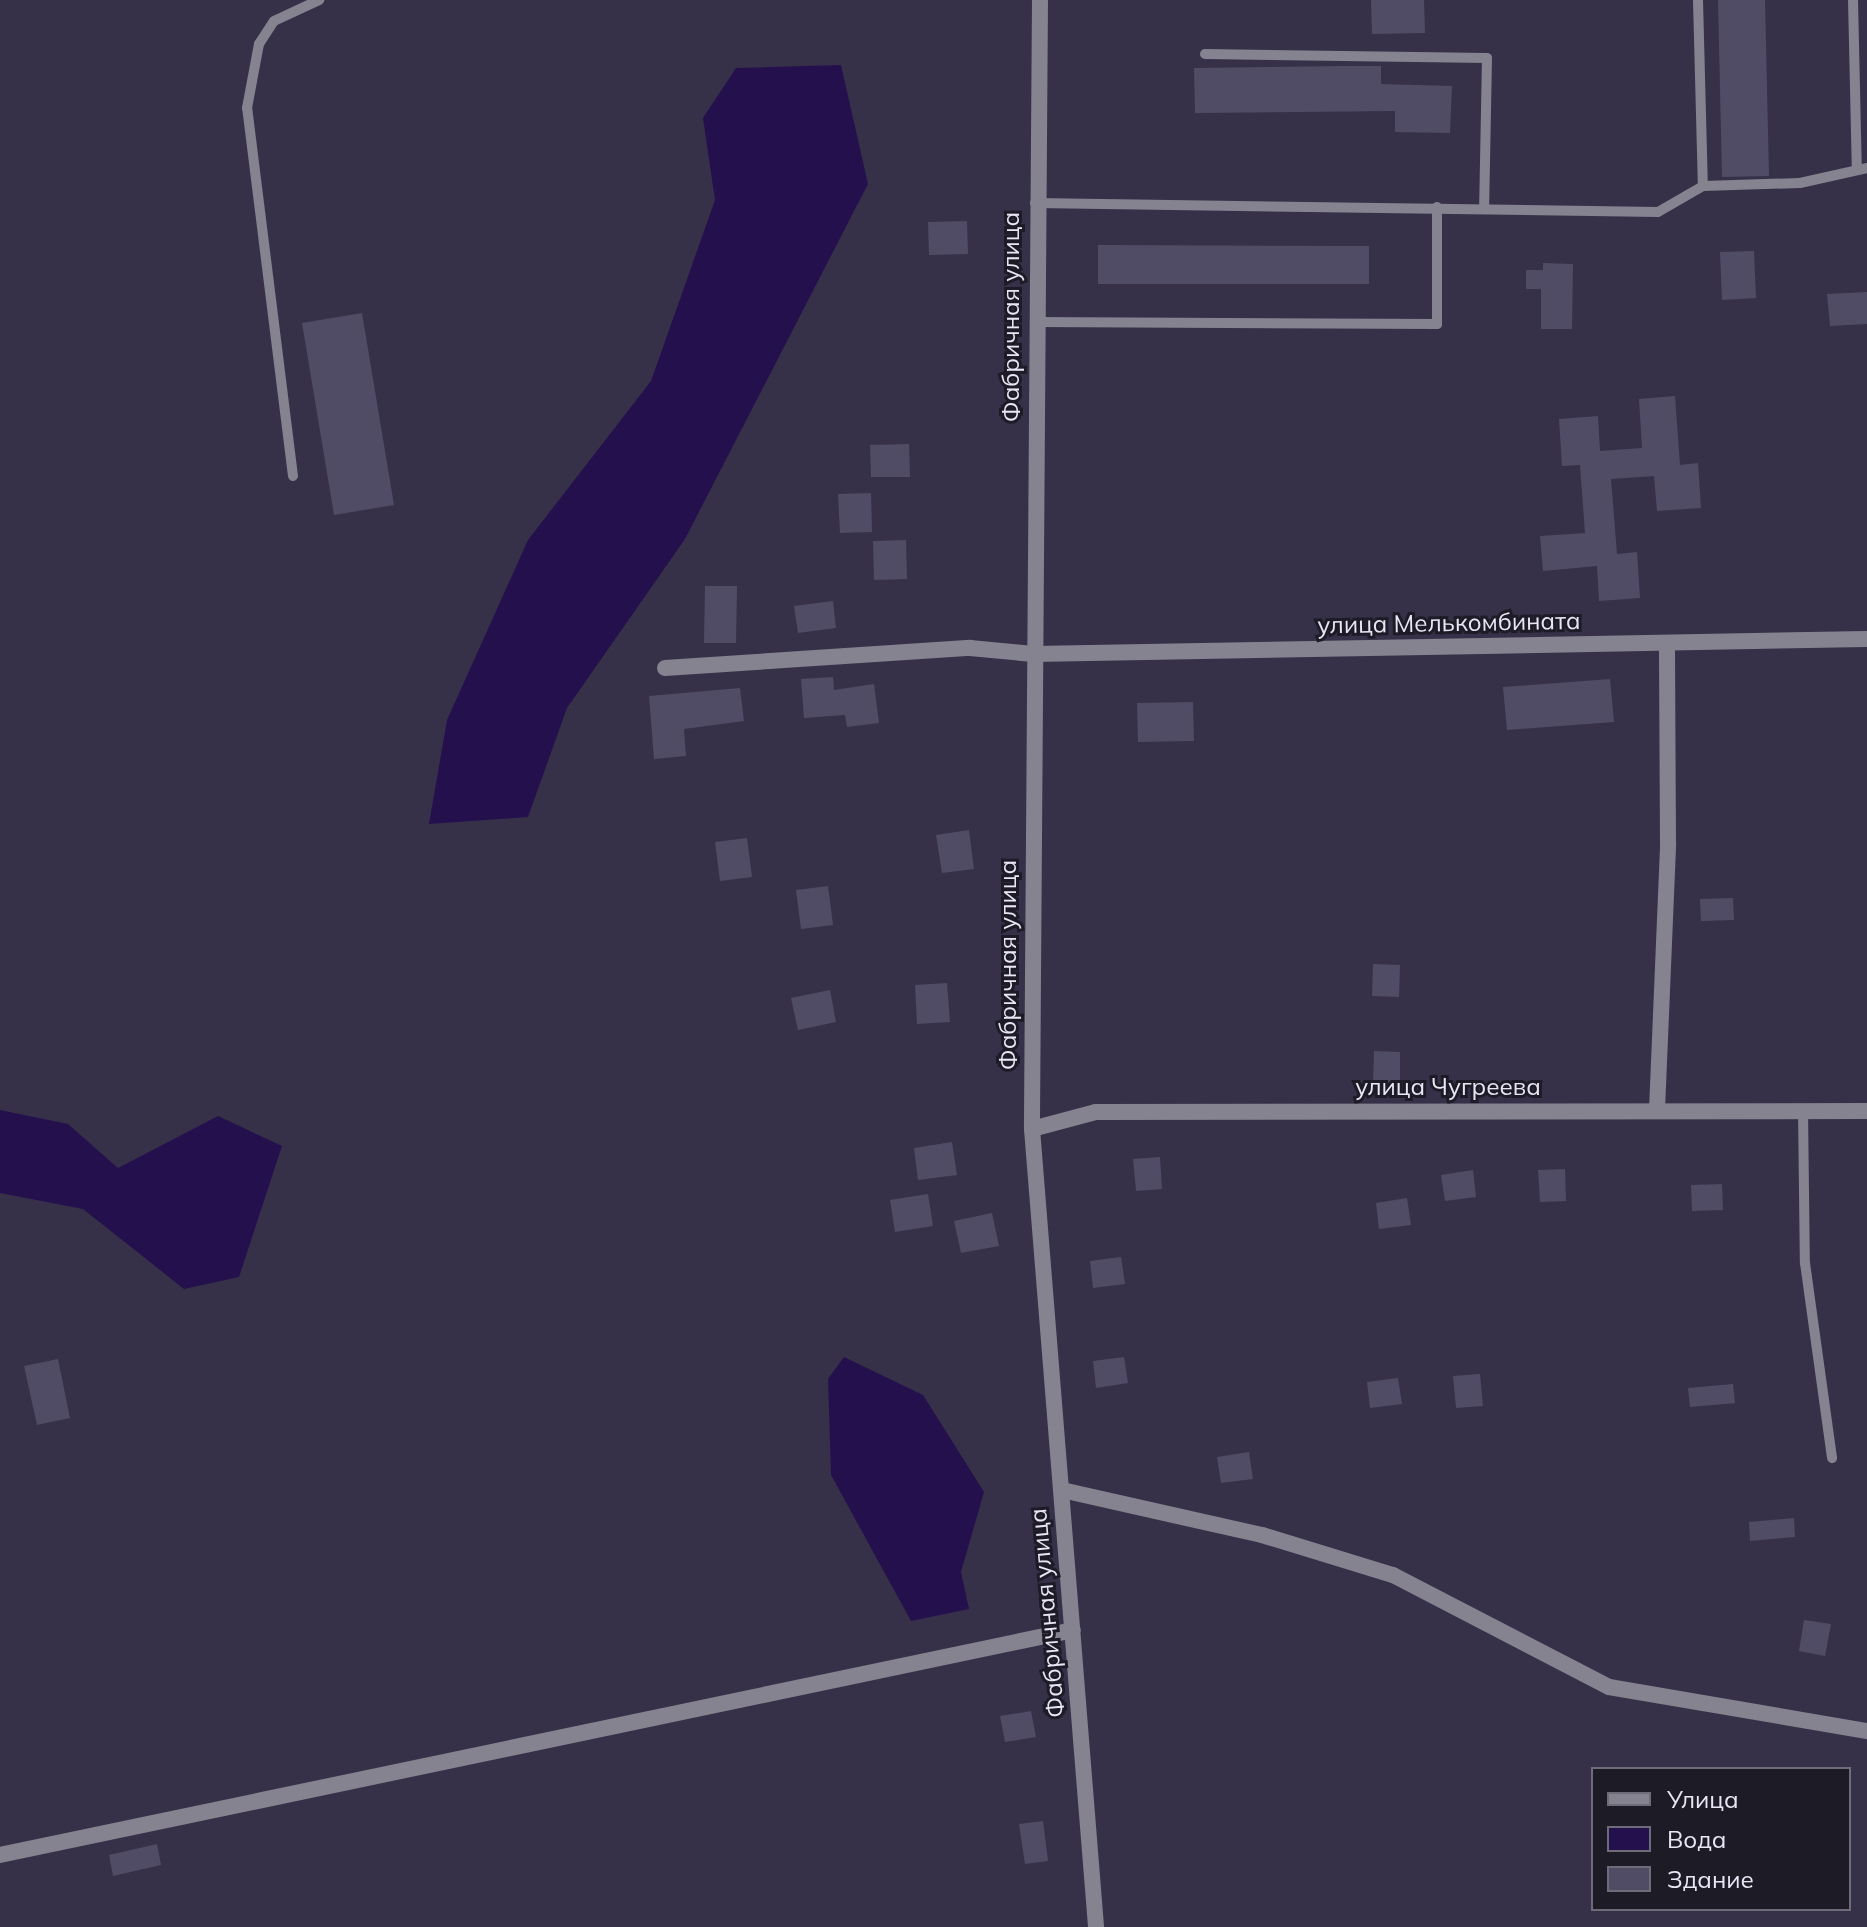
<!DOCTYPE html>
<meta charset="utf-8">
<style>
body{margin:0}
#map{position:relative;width:1867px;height:1927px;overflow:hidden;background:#363149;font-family:Mulish,sans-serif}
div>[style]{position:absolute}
.water>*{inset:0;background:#25104e}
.building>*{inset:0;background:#514c66}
.lane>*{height:10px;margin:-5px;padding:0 5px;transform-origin:5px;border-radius:5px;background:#858390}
.street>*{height:16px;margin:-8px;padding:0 8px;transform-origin:8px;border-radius:8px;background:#858390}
span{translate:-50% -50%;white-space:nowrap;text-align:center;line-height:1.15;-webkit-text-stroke:6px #1d1b26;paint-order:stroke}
.street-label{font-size:24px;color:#e8e5f5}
.legend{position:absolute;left:1591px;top:1767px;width:260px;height:144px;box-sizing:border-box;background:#1d1b26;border:2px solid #6e6c79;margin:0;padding:10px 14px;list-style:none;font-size:24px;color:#e8e5f5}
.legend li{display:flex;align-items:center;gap:16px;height:40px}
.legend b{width:40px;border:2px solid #6e6c79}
</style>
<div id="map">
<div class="water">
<div style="clip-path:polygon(841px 65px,868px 184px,685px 539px,567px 708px,528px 817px,429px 824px,447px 720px,528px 540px,651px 381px,715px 200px,703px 118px,736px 68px)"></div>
<div style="clip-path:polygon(0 1110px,68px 1124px,118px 1168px,218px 1116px,282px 1146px,239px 1277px,184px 1289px,83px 1209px,0 1193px)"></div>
<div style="clip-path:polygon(844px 1357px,923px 1395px,984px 1492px,961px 1572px,969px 1609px,911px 1621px,831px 1475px,828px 1379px)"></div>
</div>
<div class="building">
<div style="clip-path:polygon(1371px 0,1424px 0,1425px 33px,1372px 34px)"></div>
<div style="clip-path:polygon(1718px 0,1765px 0,1769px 176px,1722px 177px)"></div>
<div style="clip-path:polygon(1343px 66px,1381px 66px,1381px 84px,1452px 86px,1450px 133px,1395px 132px,1395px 111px,1195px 113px,1194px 68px)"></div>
<div style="clip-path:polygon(967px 221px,968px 254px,929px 255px,928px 222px)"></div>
<div style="clip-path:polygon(1098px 245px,1369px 246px,1369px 284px,1098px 284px)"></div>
<div style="clip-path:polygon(1754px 251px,1756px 298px,1722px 300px,1720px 252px)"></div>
<div style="clip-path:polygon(1543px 263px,1573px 264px,1572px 329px,1541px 329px,1541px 289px,1526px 289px,1526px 270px,1543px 270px)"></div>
<div style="clip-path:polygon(1867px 292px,1867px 324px,1830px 326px,1827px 294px)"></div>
<div style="clip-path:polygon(362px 313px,394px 505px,334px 515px,302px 323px)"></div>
<div style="clip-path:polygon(1675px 396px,1680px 465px,1698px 463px,1701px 508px,1657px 511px,1654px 476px,1611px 479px,1617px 554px,1637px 552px,1640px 598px,1599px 601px,1597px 566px,1543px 571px,1540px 536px,1585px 533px,1580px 465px,1562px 466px,1559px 419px,1598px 416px,1600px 451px,1642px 448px,1639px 399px)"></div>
<div style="clip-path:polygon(909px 444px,910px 477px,871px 477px,870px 445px)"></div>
<div style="clip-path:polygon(871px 493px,872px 532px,840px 533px,838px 494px)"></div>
<div style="clip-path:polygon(906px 540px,907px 579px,874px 580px,873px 541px)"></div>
<div style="clip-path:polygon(705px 586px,737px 586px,736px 643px,704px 643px)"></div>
<div style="clip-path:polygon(833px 601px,836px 628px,798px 633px,794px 606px)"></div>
<div style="clip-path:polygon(833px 677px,834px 690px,874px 684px,879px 723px,847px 727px,845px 715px,804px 718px,801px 679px)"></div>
<div style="clip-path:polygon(1610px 679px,1614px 722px,1507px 730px,1503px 687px)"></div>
<div style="clip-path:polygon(740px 688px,744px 721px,684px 729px,686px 756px,654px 759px,649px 696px)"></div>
<div style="clip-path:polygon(1193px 702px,1194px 741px,1138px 742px,1137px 703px)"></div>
<div style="clip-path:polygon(969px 830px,974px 869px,942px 873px,936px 835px)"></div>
<div style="clip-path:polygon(747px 838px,752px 877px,720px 881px,715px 842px)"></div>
<div style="clip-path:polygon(828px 886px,833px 925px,801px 929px,796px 890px)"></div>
<div style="clip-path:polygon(1733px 898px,1734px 920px,1701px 921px,1700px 899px)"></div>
<div style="clip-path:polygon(1373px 964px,1400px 965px,1399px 997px,1372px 996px)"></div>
<div style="clip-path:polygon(947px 983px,950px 1022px,917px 1024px,915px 985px)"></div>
<div style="clip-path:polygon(830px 990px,836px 1022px,798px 1030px,791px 998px)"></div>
<div style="clip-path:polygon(1374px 1051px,1400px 1052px,1400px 1084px,1373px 1083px)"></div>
<div style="clip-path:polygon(952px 1142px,957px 1175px,918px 1180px,914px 1148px)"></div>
<div style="clip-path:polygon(1160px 1157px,1162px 1189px,1136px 1191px,1133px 1159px)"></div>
<div style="clip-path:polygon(1565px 1169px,1566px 1201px,1540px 1202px,1538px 1170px)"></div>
<div style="clip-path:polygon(1473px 1170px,1476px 1197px,1445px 1201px,1441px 1175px)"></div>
<div style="clip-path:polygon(1722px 1184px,1723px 1210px,1692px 1211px,1691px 1185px)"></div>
<div style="clip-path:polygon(928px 1194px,933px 1226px,895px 1232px,890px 1200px)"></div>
<div style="clip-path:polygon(1407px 1198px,1411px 1225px,1379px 1229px,1376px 1203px)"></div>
<div style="clip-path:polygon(992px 1213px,999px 1246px,961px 1253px,954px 1221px)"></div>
<div style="clip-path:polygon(1121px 1257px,1125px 1284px,1093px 1288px,1090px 1261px)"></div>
<div style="clip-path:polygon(1124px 1357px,1128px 1383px,1096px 1388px,1093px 1361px)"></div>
<div style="clip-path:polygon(58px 1359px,70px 1418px,37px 1425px,24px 1366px)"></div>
<div style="clip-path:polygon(1480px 1374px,1483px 1406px,1456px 1408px,1453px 1376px)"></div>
<div style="clip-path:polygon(1398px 1378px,1402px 1404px,1370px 1408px,1367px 1382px)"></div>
<div style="clip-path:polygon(1733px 1384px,1735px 1403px,1690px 1407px,1688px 1388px)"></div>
<div style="clip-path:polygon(1249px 1452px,1253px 1479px,1221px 1483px,1217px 1457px)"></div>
<div style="clip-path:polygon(1794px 1518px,1795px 1537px,1750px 1541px,1749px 1522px)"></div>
<div style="clip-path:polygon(1804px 1620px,1831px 1624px,1825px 1656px,1799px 1651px)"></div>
<div style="clip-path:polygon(1031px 1711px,1036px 1737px,1005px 1742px,1000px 1716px)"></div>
<div style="clip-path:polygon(1043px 1821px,1048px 1861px,1025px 1864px,1019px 1824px)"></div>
<div style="clip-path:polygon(157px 1844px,161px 1865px,113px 1876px,109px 1855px)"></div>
</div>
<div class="lane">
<div style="left:1698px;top:0;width:186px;rotate:88.5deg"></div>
<div style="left:1853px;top:0;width:170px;rotate:88.7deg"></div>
<div style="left:1205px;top:54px;width:282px;rotate:0.8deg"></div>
<div style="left:1487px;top:58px;width:150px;rotate:91.1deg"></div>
<div style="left:1035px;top:203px;width:623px;rotate:0.83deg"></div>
<div style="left:1658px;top:212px;width:52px;rotate:-30deg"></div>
<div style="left:1703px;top:186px;width:97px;rotate:-1.8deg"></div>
<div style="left:1800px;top:183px;width:69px;rotate:-12.6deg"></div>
<div style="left:1035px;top:322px;width:402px;rotate:0.3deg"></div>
<div style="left:1437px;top:324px;width:117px;rotate:-90deg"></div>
<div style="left:293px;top:476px;width:371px;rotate:-97.1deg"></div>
<div style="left:247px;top:108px;width:65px;rotate:-79.4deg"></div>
<div style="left:259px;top:44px;width:27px;rotate:-57deg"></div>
<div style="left:274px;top:21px;width:50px;rotate:-25deg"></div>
<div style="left:1803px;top:1110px;width:153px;rotate:89.3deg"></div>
<div style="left:1805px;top:1263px;width:197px;rotate:82.1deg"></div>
</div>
<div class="street">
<div style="left:1040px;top:0;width:1129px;rotate:90.41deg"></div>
<div style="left:1032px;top:1129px;width:801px;rotate:85.41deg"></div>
<div style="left:665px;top:668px;width:306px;rotate:-3.8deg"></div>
<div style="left:970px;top:648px;width:63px;rotate:5.4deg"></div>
<div style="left:1033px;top:654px;width:834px;rotate:-1.03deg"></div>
<div style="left:1657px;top:1110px;width:267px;rotate:-87.6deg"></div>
<div style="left:1668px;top:843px;width:200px;rotate:-90.3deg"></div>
<div style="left:1032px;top:1129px;width:66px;rotate:-14.9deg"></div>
<div style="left:1096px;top:1112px;width:771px;rotate:-0.07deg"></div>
<div style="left:1062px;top:1490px;width:205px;rotate:12.7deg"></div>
<div style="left:1262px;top:1535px;width:137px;rotate:17deg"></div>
<div style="left:1393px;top:1575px;width:243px;rotate:27.4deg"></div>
<div style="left:1609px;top:1687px;width:262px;rotate:9.7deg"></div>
<div style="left:0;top:1855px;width:1096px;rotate:-11.84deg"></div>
</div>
<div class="street-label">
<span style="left:1011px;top:317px;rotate:-90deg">Фабричная улица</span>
<span style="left:1449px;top:623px;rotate:-1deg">улица Мелькомбината</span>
<span style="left:1008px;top:965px;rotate:-90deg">Фабричная улица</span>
<span style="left:1448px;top:1087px">улица Чугреева</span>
<span style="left:1047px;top:1613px;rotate:-95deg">Фабричная улица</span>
</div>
<ul class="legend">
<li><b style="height:10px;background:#858390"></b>Улица</li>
<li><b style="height:22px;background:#25104e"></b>Вода</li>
<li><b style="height:22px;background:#514c66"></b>Здание</li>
</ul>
</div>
